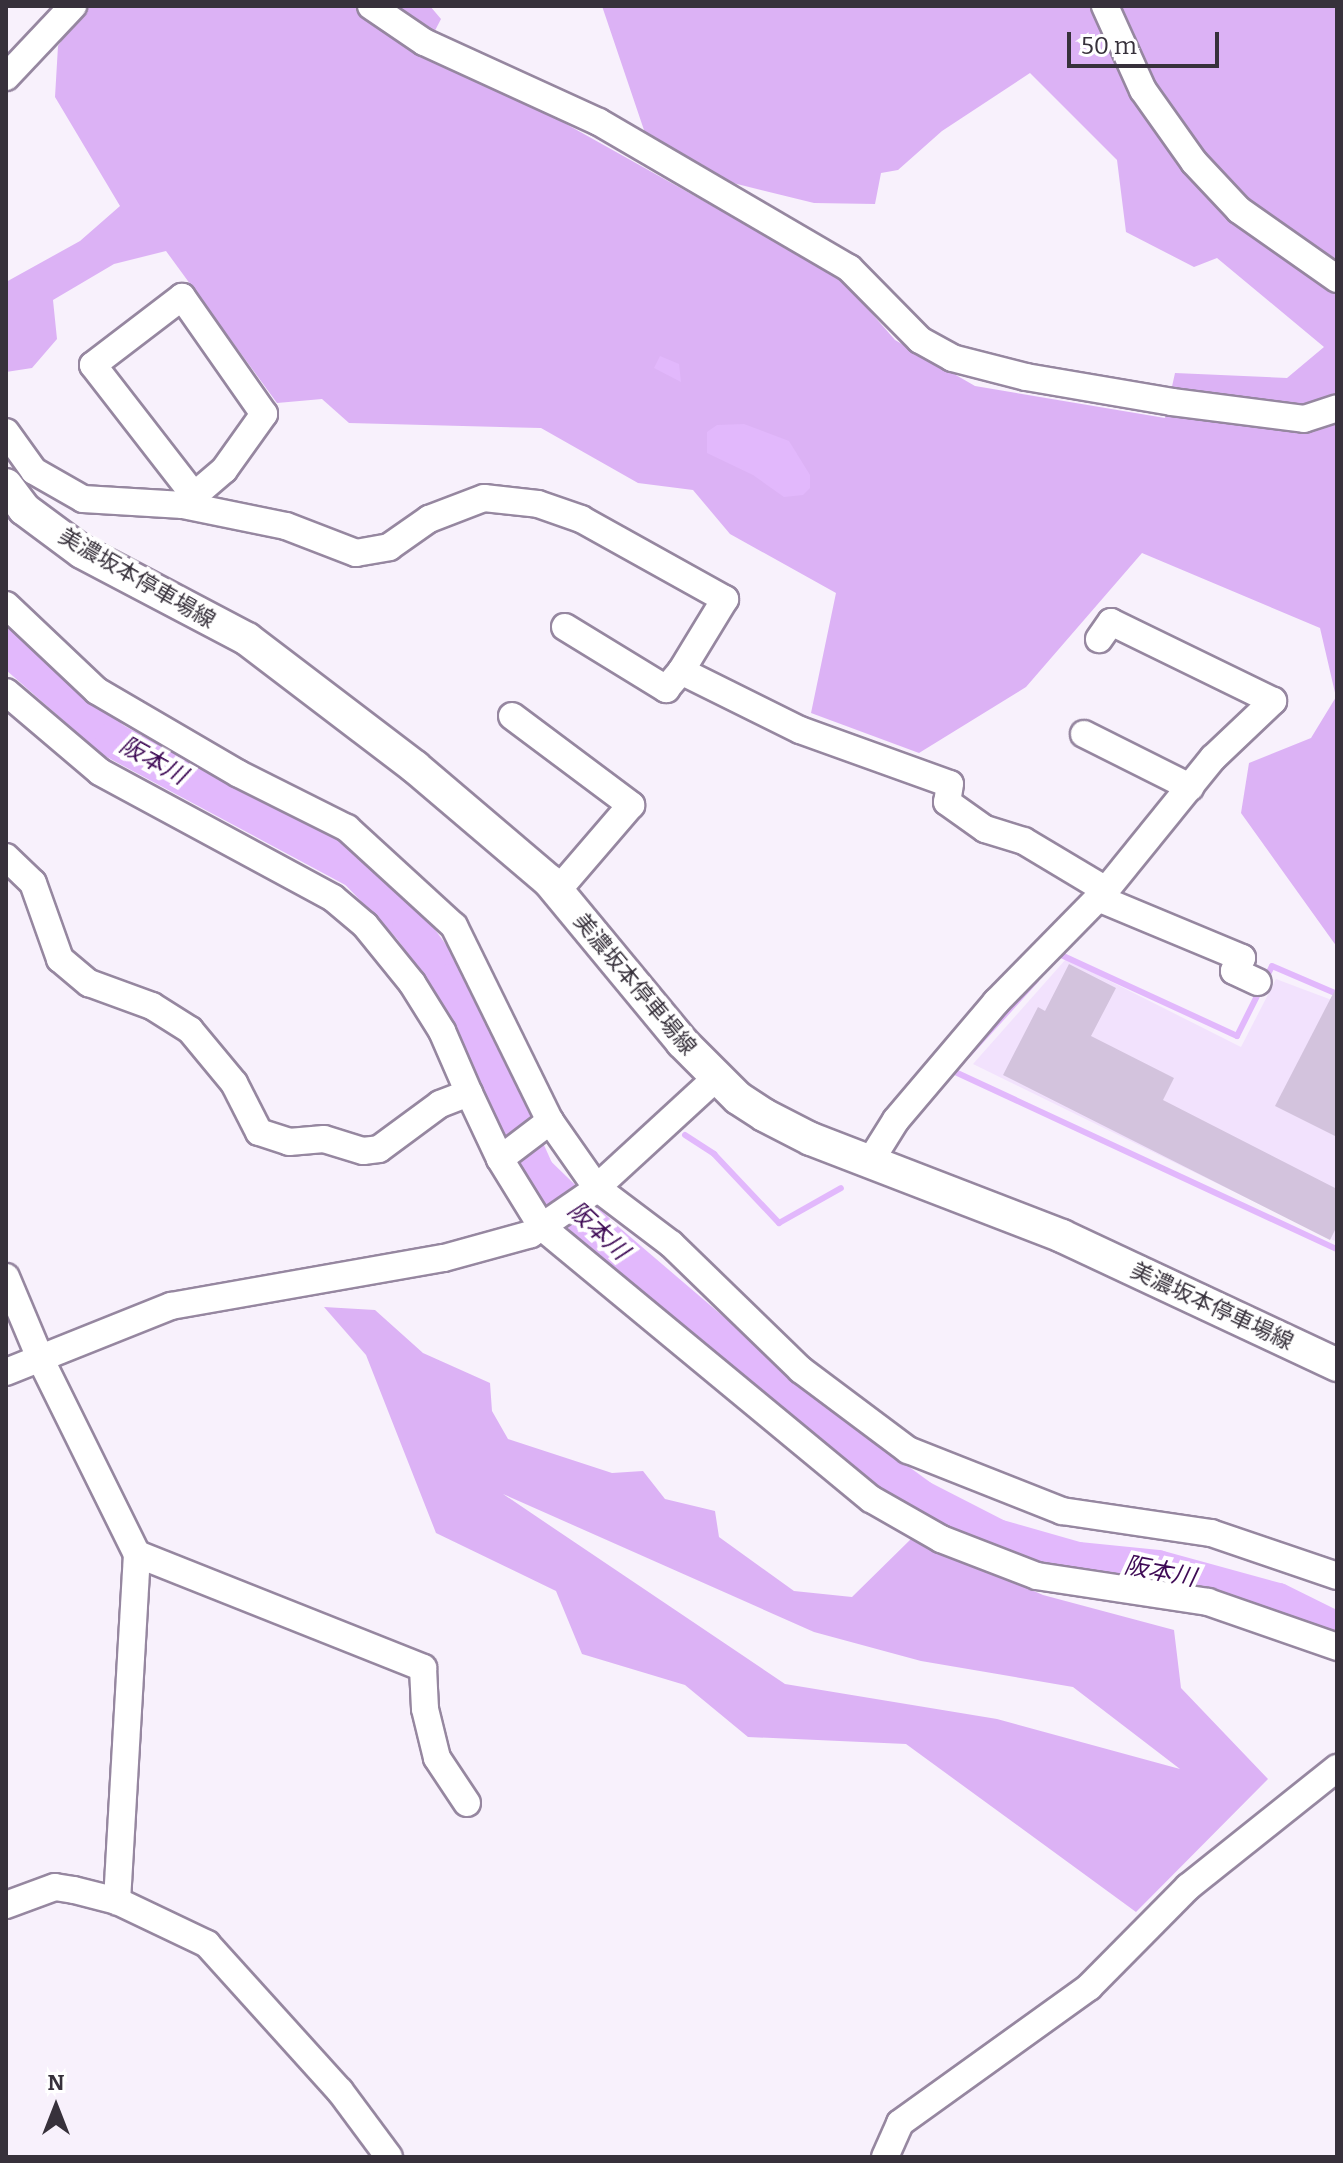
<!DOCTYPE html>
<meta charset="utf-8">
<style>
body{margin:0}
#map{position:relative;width:1343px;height:2163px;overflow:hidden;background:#f8f1fc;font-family:Bitter,"Noto Sans JP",serif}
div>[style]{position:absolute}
.built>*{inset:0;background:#f2e2fd}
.forest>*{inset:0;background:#dcb2f5}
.water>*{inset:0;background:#e2b8fc}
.stream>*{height:6px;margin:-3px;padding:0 3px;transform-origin:3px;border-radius:3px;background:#e2b8fc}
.river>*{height:36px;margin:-18px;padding:0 18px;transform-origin:18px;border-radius:18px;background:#e2b8fc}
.building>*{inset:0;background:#d3c3dd}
.roads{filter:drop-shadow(2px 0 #9687a0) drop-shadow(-2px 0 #9687a0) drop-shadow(0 2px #9687a0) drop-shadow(0 -2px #9687a0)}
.minor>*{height:26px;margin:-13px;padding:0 13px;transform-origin:13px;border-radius:13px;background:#fff}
.major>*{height:32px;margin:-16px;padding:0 16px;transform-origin:16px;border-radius:16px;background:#fff}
span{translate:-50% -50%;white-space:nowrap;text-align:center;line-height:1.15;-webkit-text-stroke:8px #fff;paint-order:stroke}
.street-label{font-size:22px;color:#37313b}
.water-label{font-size:24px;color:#3e0a55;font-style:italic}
.frame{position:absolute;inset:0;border:8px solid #37313b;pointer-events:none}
.north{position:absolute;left:16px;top:2067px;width:80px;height:80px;-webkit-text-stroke:6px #fff;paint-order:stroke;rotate:0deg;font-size:22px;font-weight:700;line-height:32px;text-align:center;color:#37313b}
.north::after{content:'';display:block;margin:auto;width:28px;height:36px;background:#37313b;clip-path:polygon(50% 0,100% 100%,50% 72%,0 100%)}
.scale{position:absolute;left:1067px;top:32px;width:152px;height:36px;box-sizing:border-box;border:4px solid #37313b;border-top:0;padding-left:10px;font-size:24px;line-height:28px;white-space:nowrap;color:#37313b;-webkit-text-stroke:6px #fff;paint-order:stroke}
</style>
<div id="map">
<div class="built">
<div style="clip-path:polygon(1066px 959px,1241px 1047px,1276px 979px,1337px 1002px,1337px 1242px,973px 1064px)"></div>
</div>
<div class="forest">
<div style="clip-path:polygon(84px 6px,430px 6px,441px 19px,427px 46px,841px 278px,895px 340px,975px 386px,1165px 418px,1175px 373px,1287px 378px,1324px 347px,1217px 258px,1194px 267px,1126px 232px,1117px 160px,1030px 73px,942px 131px,898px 170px,881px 173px,875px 204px,814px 203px,725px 181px,646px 136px,602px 6px,1337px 6px,1337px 947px,1241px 813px,1249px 763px,1311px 738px,1336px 697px,1320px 628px,1142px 553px,1026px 687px,919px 753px,811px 713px,836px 593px,730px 534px,693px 490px,638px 483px,541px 428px,349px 423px,322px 399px,277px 403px,166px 251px,114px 264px,53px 300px,57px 339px,32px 368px,6px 372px,6px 282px,80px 241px,120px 206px,55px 97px,58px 46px)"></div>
<div style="clip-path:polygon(evenodd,324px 1307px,375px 1310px,423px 1353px,490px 1383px,492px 1411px,508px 1439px,612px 1473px,643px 1471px,665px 1499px,715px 1511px,719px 1537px,794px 1591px,852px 1597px,912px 1538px,1043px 1595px,1174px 1630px,1181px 1688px,1268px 1779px,1136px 1912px,906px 1744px,748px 1737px,685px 1685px,582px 1654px,556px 1591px,436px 1533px,366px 1355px,324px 1307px,503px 1494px,814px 1632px,921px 1661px,1073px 1687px,1180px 1769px,997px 1719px,785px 1684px,503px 1494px)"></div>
</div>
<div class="water">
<div style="clip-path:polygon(660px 356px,679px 364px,681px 382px,654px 368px)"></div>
<div style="clip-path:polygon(744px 424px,789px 441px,810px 475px,810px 488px,803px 495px,784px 497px,753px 475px,707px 453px,707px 432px,717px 425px)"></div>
</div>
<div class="stream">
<div style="left:1059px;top:954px;width:196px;rotate:24.7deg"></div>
<div style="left:1237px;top:1036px;width:54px;rotate:-63.4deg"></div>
<div style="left:1266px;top:978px;width:13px;rotate:-63deg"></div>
<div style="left:1272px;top:966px;width:71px;rotate:23.3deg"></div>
<div style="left:968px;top:1055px;width:101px;rotate:-47.8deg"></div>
<div style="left:958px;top:1066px;width:7px;rotate:135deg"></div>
<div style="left:953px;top:1071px;width:423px;rotate:24.9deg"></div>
<div style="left:685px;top:1135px;width:35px;rotate:33deg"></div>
<div style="left:714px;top:1154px;width:95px;rotate:46.7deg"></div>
<div style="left:779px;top:1223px;width:71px;rotate:-29.4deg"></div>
</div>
<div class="river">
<div style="left:6px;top:646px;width:142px;rotate:41.3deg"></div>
<div style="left:113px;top:740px;width:277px;rotate:28.2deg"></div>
<div style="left:357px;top:871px;width:76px;rotate:46.1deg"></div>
<div style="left:410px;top:926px;width:69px;rotate:53.8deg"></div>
<div style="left:451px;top:982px;width:209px;rotate:65.8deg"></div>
<div style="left:537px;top:1173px;width:95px;rotate:44.1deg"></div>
<div style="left:605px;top:1239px;width:299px;rotate:40.5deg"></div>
<div style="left:832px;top:1433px;width:110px;rotate:36.1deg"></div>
<div style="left:921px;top:1498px;width:85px;rotate:27.2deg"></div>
<div style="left:997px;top:1537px;width:84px;rotate:15.9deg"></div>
<div style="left:1078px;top:1560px;width:80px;rotate:5.7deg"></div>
<div style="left:1158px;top:1568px;width:124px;rotate:15.4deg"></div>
<div style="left:1278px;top:1601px;width:66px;rotate:26.2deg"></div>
</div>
<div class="building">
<div style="clip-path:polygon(1069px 964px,1116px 988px,1091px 1036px,1174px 1078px,1163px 1100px,1337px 1189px,1337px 1226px,1330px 1240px,1003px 1075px,1038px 1007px,1045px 1011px)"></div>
<div style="clip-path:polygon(1337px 986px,1337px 1137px,1275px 1106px)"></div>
</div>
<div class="roads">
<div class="minor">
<div style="left:371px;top:6px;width:64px;rotate:34.2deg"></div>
<div style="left:424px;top:42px;width:192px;rotate:24.6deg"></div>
<div style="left:599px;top:122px;width:290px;rotate:30.3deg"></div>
<div style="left:849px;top:268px;width:101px;rotate:45.4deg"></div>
<div style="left:920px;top:340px;width:37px;rotate:29deg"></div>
<div style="left:952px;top:358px;width:76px;rotate:14.4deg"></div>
<div style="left:1026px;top:377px;width:148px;rotate:9.7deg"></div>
<div style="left:1172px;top:402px;width:133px;rotate:7.3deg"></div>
<div style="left:1304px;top:419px;width:35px;rotate:-18deg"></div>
<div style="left:1105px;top:6px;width:92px;rotate:65.7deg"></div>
<div style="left:1143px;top:90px;width:88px;rotate:54.7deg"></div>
<div style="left:1194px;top:162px;width:66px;rotate:46.8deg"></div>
<div style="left:1239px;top:210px;width:120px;rotate:35.1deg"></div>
<div style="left:6px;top:77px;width:98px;rotate:-46.7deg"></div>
<div style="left:6px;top:432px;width:48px;rotate:54.3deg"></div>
<div style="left:34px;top:471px;width:56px;rotate:29.7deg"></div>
<div style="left:83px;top:499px;width:100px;rotate:3.4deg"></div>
<div style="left:183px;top:505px;width:105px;rotate:11.5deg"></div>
<div style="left:286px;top:526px;width:75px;rotate:21.1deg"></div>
<div style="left:356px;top:553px;width:34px;rotate:-10deg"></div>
<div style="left:389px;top:547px;width:49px;rotate:-35deg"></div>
<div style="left:429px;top:519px;width:59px;rotate:-20.9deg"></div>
<div style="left:484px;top:498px;width:54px;rotate:6.3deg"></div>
<div style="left:538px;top:504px;width:46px;rotate:19.2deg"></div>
<div style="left:581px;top:519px;width:165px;rotate:29.1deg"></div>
<div style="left:725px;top:599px;width:84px;rotate:121.4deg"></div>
<div style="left:681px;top:671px;width:133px;rotate:26.4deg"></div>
<div style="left:800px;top:730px;width:159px;rotate:19.8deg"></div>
<div style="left:950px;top:784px;width:18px;rotate:99deg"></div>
<div style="left:947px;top:802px;width:47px;rotate:35.4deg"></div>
<div style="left:985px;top:829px;width:41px;rotate:17.1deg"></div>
<div style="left:1024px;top:841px;width:96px;rotate:30.9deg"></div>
<div style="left:183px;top:505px;width:54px;rotate:-40.5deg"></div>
<div style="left:224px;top:470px;width:69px;rotate:-54.5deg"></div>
<div style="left:264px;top:414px;width:143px;rotate:-125deg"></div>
<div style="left:182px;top:297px;width:112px;rotate:142.6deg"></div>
<div style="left:93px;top:365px;width:165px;rotate:52.2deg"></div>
<div style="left:6px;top:605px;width:125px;rotate:43.4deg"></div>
<div style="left:97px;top:691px;width:164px;rotate:30.3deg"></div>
<div style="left:239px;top:774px;width:121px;rotate:26.6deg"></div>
<div style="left:347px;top:828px;width:145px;rotate:42.5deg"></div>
<div style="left:454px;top:926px;width:217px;rotate:63.8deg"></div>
<div style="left:550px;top:1121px;width:82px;rotate:55deg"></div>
<div style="left:597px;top:1188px;width:93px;rotate:37.1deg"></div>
<div style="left:671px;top:1244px;width:181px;rotate:44.1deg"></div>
<div style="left:801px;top:1370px;width:134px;rotate:36.8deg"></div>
<div style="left:908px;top:1450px;width:166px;rotate:21.6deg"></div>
<div style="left:1062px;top:1511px;width:151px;rotate:8.4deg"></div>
<div style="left:1211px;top:1533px;width:133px;rotate:18.8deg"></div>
<div style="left:565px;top:627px;width:119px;rotate:31.5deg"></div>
<div style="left:666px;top:689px;width:23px;rotate:-50deg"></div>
<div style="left:6px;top:692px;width:123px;rotate:40.4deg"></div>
<div style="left:100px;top:772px;width:265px;rotate:28.4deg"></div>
<div style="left:333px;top:898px;width:42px;rotate:40.2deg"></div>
<div style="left:365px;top:925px;width:75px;rotate:51deg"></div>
<div style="left:412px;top:983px;width:57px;rotate:58deg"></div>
<div style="left:442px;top:1031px;width:68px;rotate:66.5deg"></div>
<div style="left:512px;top:716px;width:149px;rotate:36.8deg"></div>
<div style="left:631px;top:805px;width:113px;rotate:130.7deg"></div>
<div style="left:1084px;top:734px;width:119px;rotate:26.6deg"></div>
<div style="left:6px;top:857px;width:37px;rotate:44deg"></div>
<div style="left:33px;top:883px;width:81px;rotate:70.4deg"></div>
<div style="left:60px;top:959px;width:38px;rotate:40deg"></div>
<div style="left:89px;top:983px;width:67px;rotate:20.1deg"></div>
<div style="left:152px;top:1006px;width:45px;rotate:32.3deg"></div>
<div style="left:190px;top:1030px;width:69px;rotate:50.3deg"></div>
<div style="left:234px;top:1083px;width:55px;rotate:63deg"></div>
<div style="left:259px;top:1132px;width:32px;rotate:18deg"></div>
<div style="left:289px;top:1142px;width:35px;rotate:-5deg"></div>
<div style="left:324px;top:1139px;width:41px;rotate:17.1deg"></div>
<div style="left:363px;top:1151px;width:16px;rotate:-7deg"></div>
<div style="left:379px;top:1149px;width:76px;rotate:-36.4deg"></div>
<div style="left:440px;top:1104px;width:31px;rotate:-21deg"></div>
<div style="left:469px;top:1093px;width:73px;rotate:64.8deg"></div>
<div style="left:500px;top:1159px;width:80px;rotate:58.3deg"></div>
<div style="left:542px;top:1227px;width:427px;rotate:39.6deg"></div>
<div style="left:871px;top:1499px;width:81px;rotate:29.7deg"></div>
<div style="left:941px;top:1539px;width:103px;rotate:21.1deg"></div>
<div style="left:1037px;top:1576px;width:173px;rotate:8.6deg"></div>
<div style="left:1208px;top:1602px;width:137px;rotate:19.2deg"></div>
<div style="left:1098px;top:898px;width:156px;rotate:22.6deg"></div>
<div style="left:1242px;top:958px;width:15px;rotate:122deg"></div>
<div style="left:1234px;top:971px;width:26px;rotate:25deg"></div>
<div style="left:500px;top:1159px;width:63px;rotate:-37.2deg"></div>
<div style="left:871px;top:1160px;width:47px;rotate:-58deg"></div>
<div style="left:896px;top:1120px;width:155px;rotate:-49.7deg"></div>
<div style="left:996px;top:1002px;width:157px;rotate:-45.5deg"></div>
<div style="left:1106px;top:890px;width:170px;rotate:-51deg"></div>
<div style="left:1213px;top:758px;width:83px;rotate:-43.5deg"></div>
<div style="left:1273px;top:701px;width:180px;rotate:-154deg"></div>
<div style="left:1111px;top:622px;width:21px;rotate:125deg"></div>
<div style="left:6px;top:1277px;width:88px;rotate:67.2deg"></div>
<div style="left:40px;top:1358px;width:219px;rotate:63.7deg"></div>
<div style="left:137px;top:1554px;width:348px;rotate:93.3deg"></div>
<div style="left:6px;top:1372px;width:178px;rotate:-21.8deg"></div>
<div style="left:171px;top:1306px;width:277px;rotate:-10deg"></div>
<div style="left:444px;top:1258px;width:90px;rotate:-15.4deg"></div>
<div style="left:531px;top:1234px;width:74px;rotate:-34.5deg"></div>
<div style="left:592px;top:1192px;width:168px;rotate:-42.6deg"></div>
<div style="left:137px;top:1554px;width:308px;rotate:21.7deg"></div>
<div style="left:423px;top:1668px;width:41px;rotate:87.2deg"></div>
<div style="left:425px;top:1709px;width:50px;rotate:76.2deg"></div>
<div style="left:437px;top:1758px;width:54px;rotate:56.3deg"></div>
<div style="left:6px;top:1905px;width:52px;rotate:-20.2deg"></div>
<div style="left:55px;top:1887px;width:19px;rotate:9deg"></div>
<div style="left:74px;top:1890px;width:44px;rotate:14.3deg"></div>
<div style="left:117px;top:1901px;width:100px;rotate:25.5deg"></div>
<div style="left:207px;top:1944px;width:198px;rotate:47.9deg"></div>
<div style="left:340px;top:2091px;width:82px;rotate:53.4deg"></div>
<div style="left:885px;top:2157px;width:37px;rotate:-66deg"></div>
<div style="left:900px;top:2123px;width:233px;rotate:-35.7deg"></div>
<div style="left:1089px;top:1987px;width:141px;rotate:-45.3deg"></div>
<div style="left:1188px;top:1887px;width:191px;rotate:-38.6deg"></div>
</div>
<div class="major">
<div style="left:6px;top:485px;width:30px;rotate:53deg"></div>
<div style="left:24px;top:509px;width:72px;rotate:36.6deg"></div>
<div style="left:82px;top:552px;width:187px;rotate:27.8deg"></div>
<div style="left:247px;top:639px;width:211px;rotate:37.3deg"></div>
<div style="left:415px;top:767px;width:176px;rotate:40.4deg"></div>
<div style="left:549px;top:881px;width:209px;rotate:50.4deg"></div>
<div style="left:682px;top:1042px;width:79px;rotate:45deg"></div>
<div style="left:738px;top:1098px;width:31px;rotate:33deg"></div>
<div style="left:764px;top:1115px;width:53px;rotate:27.1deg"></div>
<div style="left:811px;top:1139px;width:269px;rotate:21.1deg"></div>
<div style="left:1062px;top:1236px;width:304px;rotate:25.1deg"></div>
</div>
</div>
<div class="street-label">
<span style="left:137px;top:578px;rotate:30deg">美濃坂本停車場線</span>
<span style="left:635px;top:984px;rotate:50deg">美濃坂本停車場線</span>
<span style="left:1212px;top:1306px;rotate:25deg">美濃坂本停車場線</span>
</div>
<div class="water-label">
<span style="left:153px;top:761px;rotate:29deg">阪本川</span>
<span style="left:598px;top:1231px;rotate:43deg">阪本川</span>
<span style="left:1160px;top:1572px;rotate:11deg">阪本川</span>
</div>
<div class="frame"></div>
<div class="north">N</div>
<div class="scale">50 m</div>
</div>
